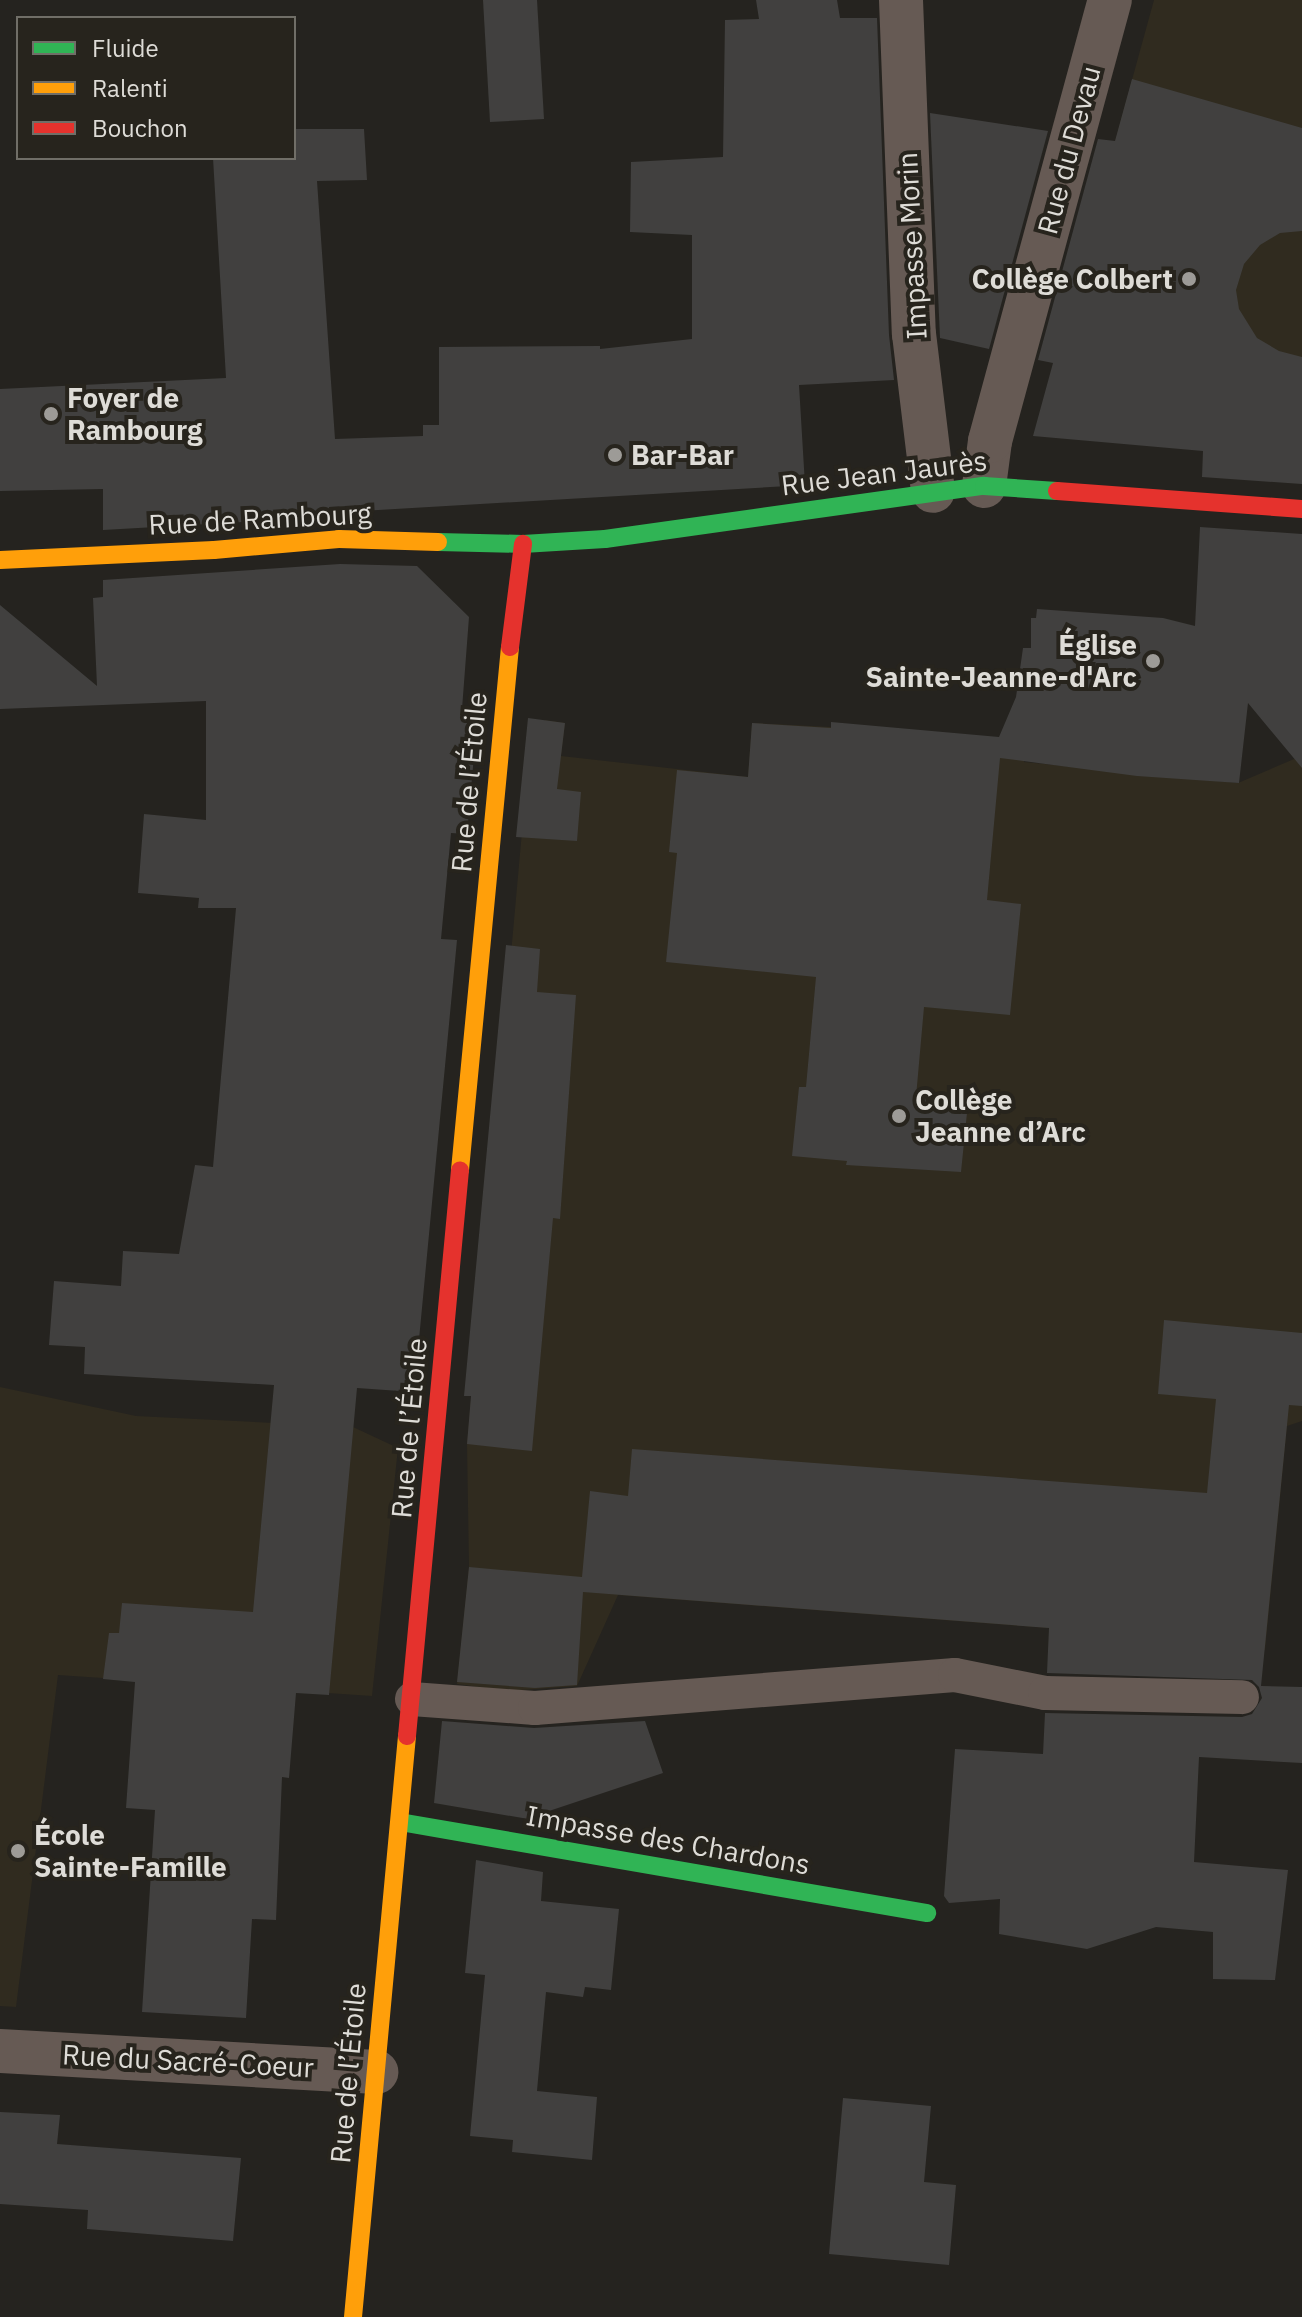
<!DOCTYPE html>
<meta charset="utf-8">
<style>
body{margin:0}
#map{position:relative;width:1302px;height:2317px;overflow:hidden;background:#25231f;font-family:"IBM Plex Sans",sans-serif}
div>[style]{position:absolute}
.built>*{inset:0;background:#302b1f}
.building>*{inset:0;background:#41403f}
.lane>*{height:34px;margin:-17px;padding:0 17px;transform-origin:17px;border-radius:17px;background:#665a54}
.street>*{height:44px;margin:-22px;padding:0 22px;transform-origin:22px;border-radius:22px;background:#665a54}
.fast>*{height:18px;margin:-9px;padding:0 9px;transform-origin:9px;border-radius:9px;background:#30b455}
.slow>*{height:18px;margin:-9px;padding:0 9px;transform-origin:9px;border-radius:9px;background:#ff9f0a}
.jam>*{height:18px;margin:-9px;padding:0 9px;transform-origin:9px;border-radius:9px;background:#e5322d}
.dots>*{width:22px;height:22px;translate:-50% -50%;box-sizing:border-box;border:4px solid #27241d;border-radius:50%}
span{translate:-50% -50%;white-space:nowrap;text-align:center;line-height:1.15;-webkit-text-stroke:8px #27241d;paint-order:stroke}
.street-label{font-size:28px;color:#dedcd7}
.poi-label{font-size:28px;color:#dedcd7;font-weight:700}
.right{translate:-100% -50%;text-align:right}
.left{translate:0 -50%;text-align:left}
.legend{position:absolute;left:16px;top:16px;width:280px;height:144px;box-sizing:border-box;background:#27241d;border:2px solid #706e67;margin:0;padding:10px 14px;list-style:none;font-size:24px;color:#dedcd7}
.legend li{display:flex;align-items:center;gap:16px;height:40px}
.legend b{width:40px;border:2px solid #706e67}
</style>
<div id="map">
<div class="built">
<div style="clip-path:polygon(1154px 0,1302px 0,1302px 460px,1038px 421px)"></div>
<div style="clip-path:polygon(545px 720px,565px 723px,561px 756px,748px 777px,752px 723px,831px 727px,1024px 752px,1024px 762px,1238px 783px,1294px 759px,1302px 760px,1302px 1421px,1287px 1426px,1265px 1650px,1112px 1633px,618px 1595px,577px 1686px,508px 1691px,457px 1684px,469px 1567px,467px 1444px,526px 787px,542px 753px)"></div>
<div style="clip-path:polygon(0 1387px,136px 1416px,353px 1427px,398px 1448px,372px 1696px,58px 1675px,16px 2007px,0 2006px)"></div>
</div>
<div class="building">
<div style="clip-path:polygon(483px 0,537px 0,544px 119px,490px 122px)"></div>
<div style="clip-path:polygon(756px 0,837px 0,840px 18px,877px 18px,889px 335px,894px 380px,799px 385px,805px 485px,361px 511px,365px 515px,103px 530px,103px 489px,0 491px,0 389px,226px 378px,213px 158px,294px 158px,294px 129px,364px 129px,367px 180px,317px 181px,335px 439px,423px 436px,423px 425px,439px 425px,439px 347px,600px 346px,600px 349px,692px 339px,692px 235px,630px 232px,631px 162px,723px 157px,725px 20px,759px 19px)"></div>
<div style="clip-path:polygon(1132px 79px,1302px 128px,1302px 231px,1280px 233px,1260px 245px,1244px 264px,1236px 290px,1239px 309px,1257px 338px,1279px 351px,1302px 357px,1302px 484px,1202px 477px,1203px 451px,1033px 436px,1053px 363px,1038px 360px,1098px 139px,1115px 141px)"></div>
<div style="clip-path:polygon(930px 113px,1048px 131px,989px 349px,940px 338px)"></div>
<div style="clip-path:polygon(1200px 527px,1302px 534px,1302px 768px,1248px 703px,1239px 783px,1137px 776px,1000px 758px,987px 900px,1021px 904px,1010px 1015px,924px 1007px,916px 1097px,968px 1103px,961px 1172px,846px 1165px,847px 1161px,792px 1156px,799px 1087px,806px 1087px,816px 977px,666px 962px,677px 853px,669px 852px,677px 770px,748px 777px,752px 723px,831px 728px,831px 722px,999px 737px,1016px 697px,1023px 648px,1031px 648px,1031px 618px,1036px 618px,1037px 609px,1163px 618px,1195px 626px)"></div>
<div style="clip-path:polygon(340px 564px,417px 566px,469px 617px,462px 709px,478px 711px,467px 834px,451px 833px,441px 939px,457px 940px,414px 1392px,357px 1388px,329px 1695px,296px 1693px,289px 1778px,282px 1777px,276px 1920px,252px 1919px,246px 2018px,142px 2012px,155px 1810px,126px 1808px,135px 1682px,103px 1679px,109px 1633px,119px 1633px,122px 1603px,253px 1612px,274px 1385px,84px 1374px,85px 1347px,49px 1345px,54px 1281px,121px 1286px,123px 1251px,179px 1254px,195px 1165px,213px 1167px,236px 908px,198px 908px,199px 898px,138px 893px,144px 814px,206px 820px,206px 701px,0 709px,0 605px,97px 686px,93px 598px,103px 597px,103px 580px)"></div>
<div style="clip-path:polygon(528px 718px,565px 723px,557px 789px,581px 792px,577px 841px,516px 837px)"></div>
<div style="clip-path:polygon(506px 945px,540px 949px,537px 992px,576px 995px,560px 1219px,553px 1218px,532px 1451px,467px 1444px,471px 1396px,464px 1396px)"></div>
<div style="clip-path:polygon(1164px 1320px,1302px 1333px,1302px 1406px,1289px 1405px,1261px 1686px,1302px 1687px,1302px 1763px,1199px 1757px,1194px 1862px,1288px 1870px,1275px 1980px,1213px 1979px,1213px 1932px,1156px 1927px,1087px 1949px,999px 1934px,1000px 1899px,949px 1903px,944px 1896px,955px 1749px,1043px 1754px,1045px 1713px,1242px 1717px,1252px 1714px,1262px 1698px,1259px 1687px,1252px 1680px,1047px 1673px,1049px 1628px,583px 1592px,577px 1685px,535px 1688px,457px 1682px,469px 1567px,582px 1577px,590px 1491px,628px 1496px,632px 1449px,1207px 1493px,1216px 1399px,1158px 1394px)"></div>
<div style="clip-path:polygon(442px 1721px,534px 1728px,645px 1721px,663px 1773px,546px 1812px,546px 1822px,434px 1803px)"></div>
<div style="clip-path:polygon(476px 1860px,543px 1872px,541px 1901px,619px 1909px,611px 1990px,585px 1987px,583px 1997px,546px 1992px,537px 2091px,597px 2097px,592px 2160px,512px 2152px,513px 2140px,470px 2136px,485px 1975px,465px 1973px)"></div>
<div style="clip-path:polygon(843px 2098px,931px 2106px,924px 2182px,956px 2185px,949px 2265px,829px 2254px)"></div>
<div style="clip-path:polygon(0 2112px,60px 2115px,57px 2144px,241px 2158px,233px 2241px,87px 2229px,88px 2210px,0 2204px)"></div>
</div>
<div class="lane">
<div style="left:412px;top:1699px;width:123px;rotate:4.2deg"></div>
<div style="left:535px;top:1708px;width:421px;rotate:-4.5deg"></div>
<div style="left:955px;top:1675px;width:92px;rotate:11.3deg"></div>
<div style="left:1045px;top:1693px;width:197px;rotate:1.2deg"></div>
</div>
<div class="street">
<div style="left:901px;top:0;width:334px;rotate:87.8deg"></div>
<div style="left:914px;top:334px;width:158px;rotate:83.1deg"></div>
<div style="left:984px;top:486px;width:45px;rotate:-82.4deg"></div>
<div style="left:990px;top:441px;width:457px;rotate:-74.8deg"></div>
<div style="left:0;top:2051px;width:377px;rotate:3.2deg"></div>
</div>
<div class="fast">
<div style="left:438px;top:542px;width:85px;rotate:1.3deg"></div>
<div style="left:523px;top:544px;width:82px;rotate:-3.5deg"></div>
<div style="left:605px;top:539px;width:383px;rotate:-8deg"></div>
<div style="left:984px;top:486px;width:73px;rotate:3.9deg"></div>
<div style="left:400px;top:1822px;width:535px;rotate:9.8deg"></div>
</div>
<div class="slow">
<div style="left:0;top:560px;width:214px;rotate:-2.7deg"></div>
<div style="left:214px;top:550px;width:125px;rotate:-5deg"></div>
<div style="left:339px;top:539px;width:99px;rotate:1.7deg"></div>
<div style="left:460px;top:1170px;width:525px;rotate:-84.54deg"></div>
<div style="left:353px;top:2317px;width:584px;rotate:-84.69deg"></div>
</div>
<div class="jam">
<div style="left:1057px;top:491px;width:246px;rotate:4.2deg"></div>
<div style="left:510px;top:647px;width:104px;rotate:-82.8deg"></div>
<div style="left:407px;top:1736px;width:568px;rotate:-84.65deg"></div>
</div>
<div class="dots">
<div style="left:1189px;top:279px;background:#9d9b97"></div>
<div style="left:51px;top:414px;background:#9d9b97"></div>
<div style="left:615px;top:455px;background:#9d9b97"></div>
<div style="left:1153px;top:661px;background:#9d9b97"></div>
<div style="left:899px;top:1116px;background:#9d9b97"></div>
<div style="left:18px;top:1851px;background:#9d9b97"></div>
</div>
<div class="street-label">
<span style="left:1069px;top:150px;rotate:-75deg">Rue du Devau</span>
<span style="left:912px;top:246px;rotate:-93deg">Impasse Morin</span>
<span style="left:884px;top:473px;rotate:-7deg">Rue Jean Jaurès</span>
<span style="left:260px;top:519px;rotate:-3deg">Rue de Rambourg</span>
<span style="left:469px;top:782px;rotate:-85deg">Rue de l’Étoile</span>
<span style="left:409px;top:1428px;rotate:-85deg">Rue de l’Étoile</span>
<span style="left:668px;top:1840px;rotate:10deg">Impasse des Chardons</span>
<span style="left:188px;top:2061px;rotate:3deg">Rue du Sacré-Coeur</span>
<span style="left:348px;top:2073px;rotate:-85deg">Rue de l’Étoile</span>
</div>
<div class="poi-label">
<span class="right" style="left:1173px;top:279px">Collège Colbert</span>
<span class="left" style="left:67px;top:414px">Foyer de<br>Rambourg</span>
<span class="left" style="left:631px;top:455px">Bar-Bar</span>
<span class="right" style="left:1137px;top:661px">Église<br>Sainte-Jeanne-d'Arc</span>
<span class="left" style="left:915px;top:1116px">Collège<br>Jeanne d’Arc</span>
<span class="left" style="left:34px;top:1851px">École<br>Sainte-Famille</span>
</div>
<ul class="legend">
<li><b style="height:10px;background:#30b455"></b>Fluide</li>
<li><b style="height:10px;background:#ff9f0a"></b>Ralenti</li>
<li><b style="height:10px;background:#e5322d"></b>Bouchon</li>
</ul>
</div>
